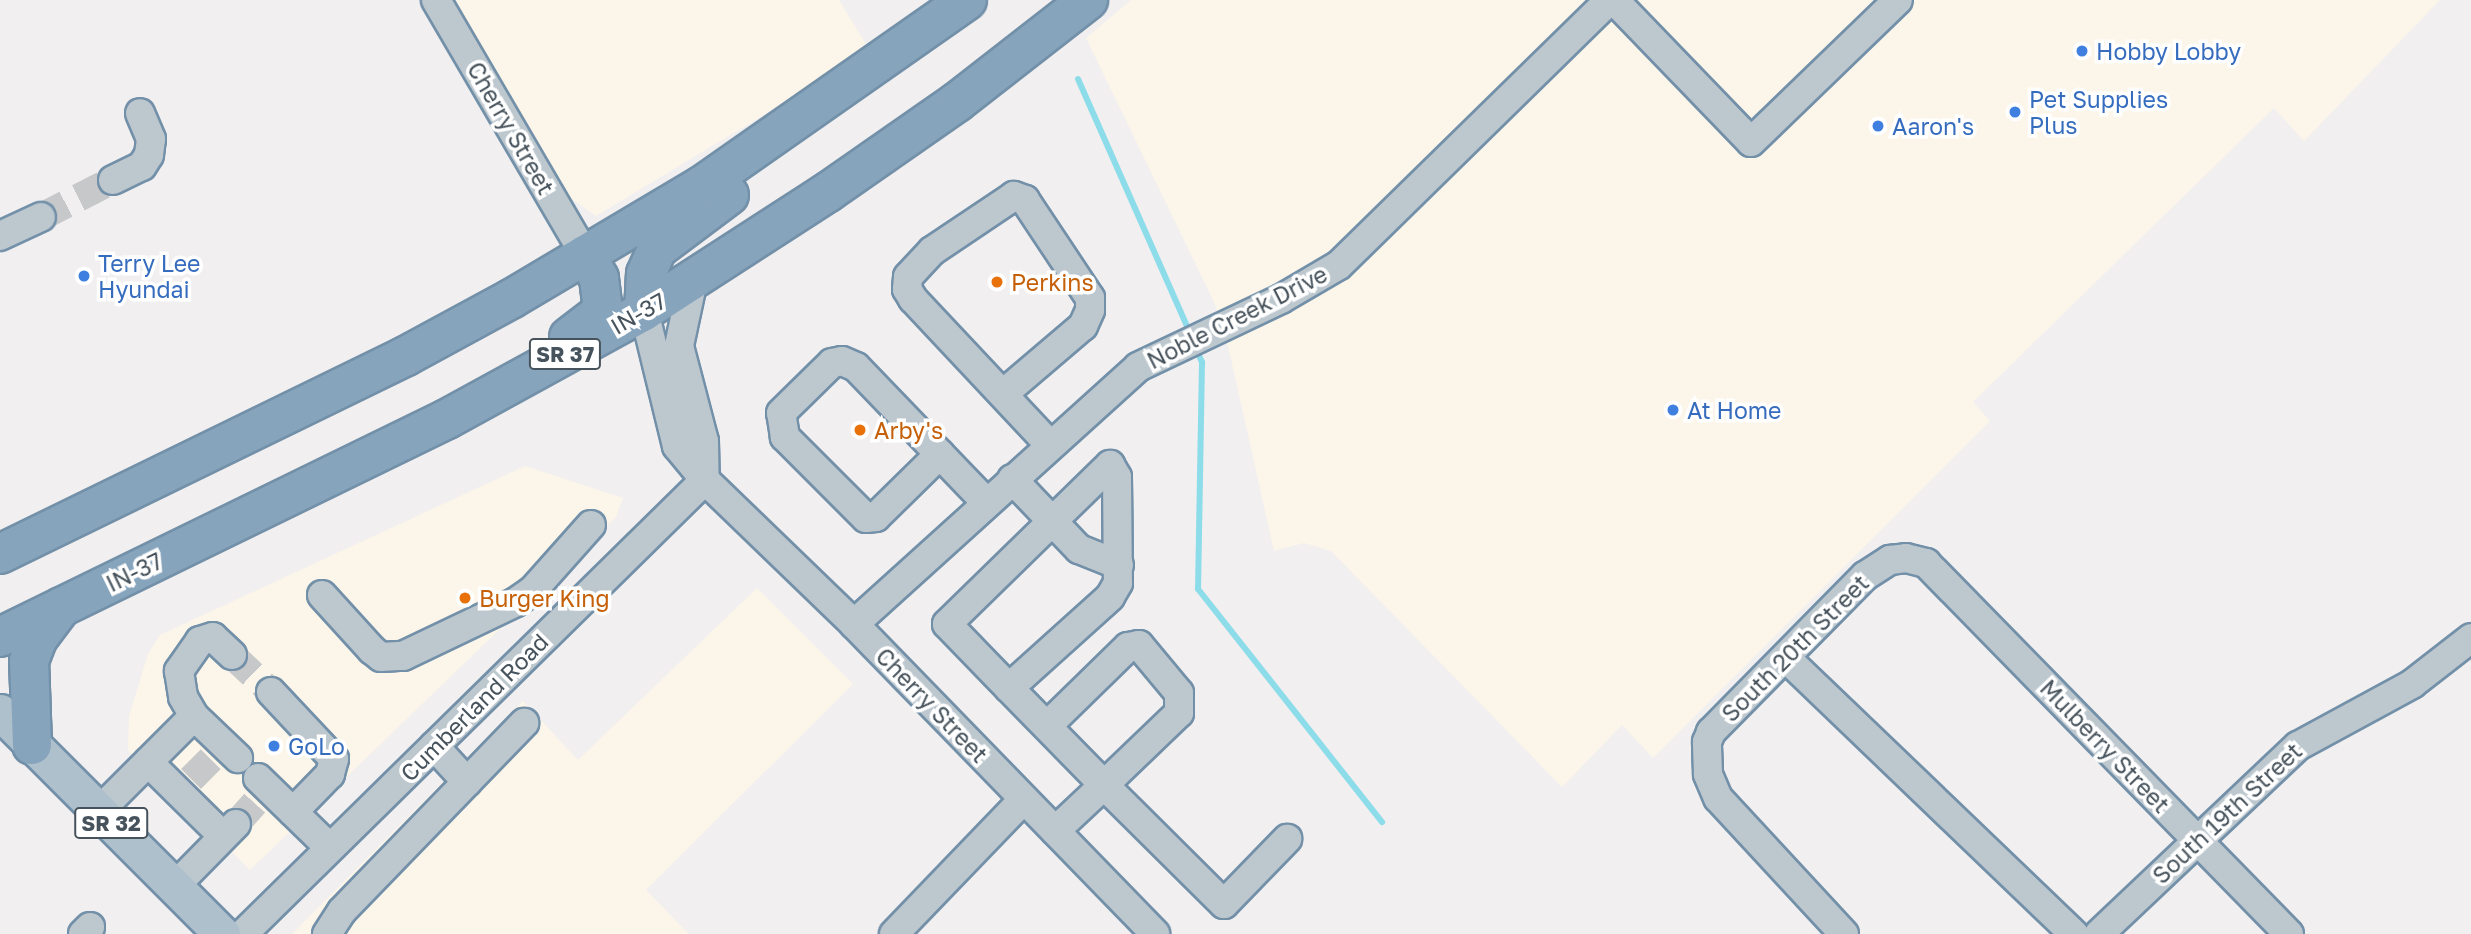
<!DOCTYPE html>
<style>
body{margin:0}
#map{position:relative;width:2471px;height:934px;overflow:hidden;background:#f1efef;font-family:"Golos Text",sans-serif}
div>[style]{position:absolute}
.commercial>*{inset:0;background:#fcf5e9}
.stream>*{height:6px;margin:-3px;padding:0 3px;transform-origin:3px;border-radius:3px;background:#8cdcea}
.minor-tunnel>*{height:28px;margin-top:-14px;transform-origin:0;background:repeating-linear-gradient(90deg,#c6c8ca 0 28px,transparent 0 42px)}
.roads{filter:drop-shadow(2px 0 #7390a9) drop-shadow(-2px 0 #7390a9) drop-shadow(0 2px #7390a9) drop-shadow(0 -2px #7390a9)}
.minor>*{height:28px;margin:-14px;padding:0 14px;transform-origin:14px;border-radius:14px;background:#bdc7ce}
.major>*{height:35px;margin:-17.5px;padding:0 17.5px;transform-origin:17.5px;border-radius:17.5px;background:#afc0cd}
.highway>*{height:38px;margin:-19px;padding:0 19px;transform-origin:19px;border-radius:19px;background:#87a4bd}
.dots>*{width:19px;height:19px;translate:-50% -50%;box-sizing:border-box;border:4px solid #fff;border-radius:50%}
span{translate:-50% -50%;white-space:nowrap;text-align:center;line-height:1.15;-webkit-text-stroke:7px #fff;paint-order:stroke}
.shield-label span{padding:2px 5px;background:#fff;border:2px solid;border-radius:5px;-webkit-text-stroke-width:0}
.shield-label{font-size:21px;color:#47535c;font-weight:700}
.shop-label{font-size:23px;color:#366cbe}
.left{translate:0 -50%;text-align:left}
.street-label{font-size:23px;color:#47535c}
.food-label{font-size:23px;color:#c56008}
</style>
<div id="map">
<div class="commercial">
<div style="clip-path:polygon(455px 0,839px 0,870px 51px,596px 216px,565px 194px)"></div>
<div style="clip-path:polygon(1131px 0,2440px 0,2304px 141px,2274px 108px,1973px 402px,1990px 421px,1653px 758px,1622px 725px,1562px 787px,1331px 551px,1304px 543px,1274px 551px,1226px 337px,1214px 302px,1086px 38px)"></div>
<div style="clip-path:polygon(525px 466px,623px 498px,616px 517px,250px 870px,128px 750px,129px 716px,148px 654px,160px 635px)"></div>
<div style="clip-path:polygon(757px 588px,853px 684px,646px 890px,689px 934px,292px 934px,523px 701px,578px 760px)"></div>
</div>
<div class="stream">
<div style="left:1078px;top:79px;width:278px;rotate:66.2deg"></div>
<div style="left:1195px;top:347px;width:17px;rotate:65deg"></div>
<div style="left:1202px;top:362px;width:227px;rotate:91deg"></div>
<div style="left:1198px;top:589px;width:297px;rotate:51.7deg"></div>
</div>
<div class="minor-tunnel">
<div style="left:41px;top:217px;width:81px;rotate:-27.2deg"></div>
<div style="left:232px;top:655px;width:54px;rotate:43.5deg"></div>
<div style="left:191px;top:779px;width:28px;rotate:-45deg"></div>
<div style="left:236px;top:824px;width:28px;rotate:-48deg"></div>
</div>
<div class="roads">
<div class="minor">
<div style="left:436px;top:0;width:295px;rotate:59.7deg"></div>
<div style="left:1614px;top:0;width:197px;rotate:46deg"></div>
<div style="left:1751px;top:142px;width:204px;rotate:-44deg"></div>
<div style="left:113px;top:180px;width:32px;rotate:-26deg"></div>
<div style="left:142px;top:166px;width:13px;rotate:-58deg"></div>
<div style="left:149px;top:155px;width:16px;rotate:-83deg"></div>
<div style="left:151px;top:139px;width:28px;rotate:-113deg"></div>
<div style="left:0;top:236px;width:45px;rotate:-24.9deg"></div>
<div style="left:693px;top:280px;width:67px;rotate:102deg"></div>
<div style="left:679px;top:346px;width:98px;rotate:75.3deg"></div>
<div style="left:704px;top:441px;width:39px;rotate:89deg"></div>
<div style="left:644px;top:311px;width:139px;rotate:76.3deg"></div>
<div style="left:677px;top:446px;width:44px;rotate:50.5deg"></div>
<div style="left:705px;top:480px;width:207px;rotate:44deg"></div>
<div style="left:854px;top:624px;width:432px;rotate:45.8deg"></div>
<div style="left:1003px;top:394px;width:105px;rotate:-40.4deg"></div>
<div style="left:1083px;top:326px;width:17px;rotate:-66deg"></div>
<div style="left:1090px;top:310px;width:12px;rotate:-90deg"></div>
<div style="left:1090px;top:298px;width:118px;rotate:-123.6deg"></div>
<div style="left:1025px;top:200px;width:12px;rotate:-160deg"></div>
<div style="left:1014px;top:196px;width:99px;rotate:146.1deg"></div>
<div style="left:932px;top:251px;width:35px;rotate:133deg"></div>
<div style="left:908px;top:277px;width:12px;rotate:95deg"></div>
<div style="left:907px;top:289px;width:12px;rotate:59deg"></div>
<div style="left:913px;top:299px;width:199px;rotate:46.8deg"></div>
<div style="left:940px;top:454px;width:90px;rotate:135.5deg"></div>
<div style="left:876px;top:517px;width:10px;rotate:174deg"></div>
<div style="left:866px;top:518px;width:115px;rotate:-135deg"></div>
<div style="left:785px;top:437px;width:24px;rotate:-99deg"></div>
<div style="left:781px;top:413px;width:71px;rotate:-44.4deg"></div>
<div style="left:832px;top:363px;width:10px;rotate:-11deg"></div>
<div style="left:842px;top:361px;width:15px;rotate:23deg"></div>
<div style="left:856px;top:367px;width:187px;rotate:46.1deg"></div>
<div style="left:1110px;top:465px;width:14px;rotate:60deg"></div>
<div style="left:1117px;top:477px;width:106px;rotate:89.5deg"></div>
<div style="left:1118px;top:583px;width:16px;rotate:120deg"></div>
<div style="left:1110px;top:597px;width:136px;rotate:138deg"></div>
<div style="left:1009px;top:688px;width:89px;rotate:-134.1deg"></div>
<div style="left:947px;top:624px;width:228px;rotate:-44.3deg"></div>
<div style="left:1012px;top:479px;width:97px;rotate:46.3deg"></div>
<div style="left:1079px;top:549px;width:43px;rotate:21.8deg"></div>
<div style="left:322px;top:595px;width:74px;rotate:47.7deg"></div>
<div style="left:372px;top:650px;width:11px;rotate:38deg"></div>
<div style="left:381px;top:657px;width:22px;rotate:-3deg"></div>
<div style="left:403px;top:656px;width:125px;rotate:-25.5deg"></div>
<div style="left:516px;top:602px;width:21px;rotate:-35deg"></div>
<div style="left:533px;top:590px;width:87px;rotate:-48.3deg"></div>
<div style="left:854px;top:624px;width:383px;rotate:-42.1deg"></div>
<div style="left:1138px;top:367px;width:158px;rotate:-25.4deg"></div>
<div style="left:1281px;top:299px;width:67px;rotate:-30.4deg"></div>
<div style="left:1339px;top:265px;width:379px;rotate:-44.4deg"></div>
<div style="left:232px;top:655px;width:26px;rotate:-137deg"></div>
<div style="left:213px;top:637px;width:14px;rotate:163deg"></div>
<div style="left:200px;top:641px;width:37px;rotate:125deg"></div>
<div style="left:179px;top:671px;width:26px;rotate:81deg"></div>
<div style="left:183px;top:697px;width:22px;rotate:60deg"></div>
<div style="left:194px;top:716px;width:61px;rotate:43.7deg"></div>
<div style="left:1786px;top:658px;width:399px;rotate:43.8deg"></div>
<div style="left:1009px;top:688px;width:136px;rotate:45.6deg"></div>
<div style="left:1104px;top:785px;width:67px;rotate:136.8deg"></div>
<div style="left:271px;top:692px;width:92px;rotate:46.8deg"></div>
<div style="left:334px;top:759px;width:16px;rotate:105deg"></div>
<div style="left:330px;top:774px;width:53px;rotate:134.2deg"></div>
<div style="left:1047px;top:726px;width:113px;rotate:-44.3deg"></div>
<div style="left:1128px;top:647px;width:11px;rotate:-10deg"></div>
<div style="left:1139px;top:645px;width:62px;rotate:50.2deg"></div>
<div style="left:1179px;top:693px;width:20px;rotate:90deg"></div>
<div style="left:1179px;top:713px;width:104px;rotate:136.2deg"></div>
<div style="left:1104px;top:785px;width:169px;rotate:44.8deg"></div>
<div style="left:1224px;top:904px;width:91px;rotate:-45.9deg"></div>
<div style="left:434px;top:746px;width:49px;rotate:47.5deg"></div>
<div style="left:148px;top:762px;width:105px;rotate:44.6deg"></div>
<div style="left:258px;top:778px;width:100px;rotate:44.2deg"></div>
<div style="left:99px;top:811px;width:134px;rotate:-45deg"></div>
<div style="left:175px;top:886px;width:87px;rotate:-45.5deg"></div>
<div style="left:83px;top:934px;width:10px;rotate:-45deg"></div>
<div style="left:243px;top:934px;width:648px;rotate:-44.5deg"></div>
<div style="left:327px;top:934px;width:27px;rotate:-57deg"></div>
<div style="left:342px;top:911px;width:262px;rotate:-45.9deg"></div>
<div style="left:894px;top:934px;width:187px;rotate:-46.1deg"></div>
<div style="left:1844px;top:934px;width:185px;rotate:-132.8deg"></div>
<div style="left:1718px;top:798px;width:26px;rotate:-113deg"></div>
<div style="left:1708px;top:774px;width:32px;rotate:-92deg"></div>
<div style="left:1707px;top:742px;width:11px;rotate:-68deg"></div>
<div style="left:1711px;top:732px;width:219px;rotate:-45.4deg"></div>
<div style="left:1865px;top:576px;width:30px;rotate:-33deg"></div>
<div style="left:1890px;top:560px;width:16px;rotate:-7deg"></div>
<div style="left:1906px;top:558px;width:21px;rotate:14deg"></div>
<div style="left:1926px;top:563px;width:519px;rotate:45.62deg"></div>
<div style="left:2099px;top:934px;width:274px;rotate:-43.4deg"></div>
<div style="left:2298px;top:746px;width:130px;rotate:-28.5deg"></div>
<div style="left:2412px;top:684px;width:75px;rotate:-37.9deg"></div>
</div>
<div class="major">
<div style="left:0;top:712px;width:314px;rotate:45deg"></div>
</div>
<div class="highway">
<div style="left:644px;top:311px;width:37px;rotate:-87deg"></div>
<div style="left:646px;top:274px;width:27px;rotate:-66deg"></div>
<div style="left:657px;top:249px;width:90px;rotate:-36.9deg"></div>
<div style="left:569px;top:337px;width:43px;rotate:-37.4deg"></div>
<div style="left:603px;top:311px;width:33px;rotate:-97deg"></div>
<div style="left:599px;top:278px;width:27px;rotate:-121deg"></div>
<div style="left:0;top:554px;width:452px;rotate:-26deg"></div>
<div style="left:406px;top:356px;width:119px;rotate:-28.5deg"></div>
<div style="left:511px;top:299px;width:223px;rotate:-30.7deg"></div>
<div style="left:703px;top:185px;width:322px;rotate:-35deg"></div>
<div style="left:0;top:637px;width:497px;rotate:-26deg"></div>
<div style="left:447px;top:419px;width:225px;rotate:-28.7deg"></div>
<div style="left:644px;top:311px;width:219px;rotate:-32.9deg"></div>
<div style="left:828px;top:192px;width:157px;rotate:-34.9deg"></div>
<div style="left:957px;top:102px;width:166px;rotate:-37.9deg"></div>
<div style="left:32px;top:745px;width:84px;rotate:-92deg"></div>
<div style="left:29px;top:661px;width:25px;rotate:-69deg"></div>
<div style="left:38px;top:638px;width:39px;rotate:-53deg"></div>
</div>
</div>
<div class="dots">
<div style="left:2082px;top:51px;background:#3f7fe0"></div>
<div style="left:2015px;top:112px;background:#3f7fe0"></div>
<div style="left:1878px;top:126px;background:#3f7fe0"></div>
<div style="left:84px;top:276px;background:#3f7fe0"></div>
<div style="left:997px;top:282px;background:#e8710a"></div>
<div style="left:1673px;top:410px;background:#3f7fe0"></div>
<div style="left:860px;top:430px;background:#e8710a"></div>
<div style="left:465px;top:598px;background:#e8710a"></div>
<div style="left:274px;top:746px;background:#3f7fe0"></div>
</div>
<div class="shield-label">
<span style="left:565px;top:354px">SR 37</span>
<span style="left:111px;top:823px">SR 32</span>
</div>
<div class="shop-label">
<span class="left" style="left:2096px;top:51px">Hobby Lobby</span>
<span class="left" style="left:2029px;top:112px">Pet Supplies<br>Plus</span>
<span class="left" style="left:1892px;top:126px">Aaron's</span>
<span class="left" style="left:98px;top:276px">Terry Lee<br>Hyundai</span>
<span class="left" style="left:1687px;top:410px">At Home</span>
<span class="left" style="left:288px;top:746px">GoLo</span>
</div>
<div class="street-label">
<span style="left:511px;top:128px;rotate:60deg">Cherry Street</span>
<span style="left:638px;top:313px;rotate:-30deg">IN-37</span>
<span style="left:1237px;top:317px;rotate:-27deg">Noble Creek Drive</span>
<span style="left:134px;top:572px;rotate:-26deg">IN-37</span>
<span style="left:1795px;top:648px;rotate:-45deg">South 20th Street</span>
<span style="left:932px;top:705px;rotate:46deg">Cherry Street</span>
<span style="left:474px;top:707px;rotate:-45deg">Cumberland Road</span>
<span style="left:2105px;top:746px;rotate:46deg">Mulberry Street</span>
<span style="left:2227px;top:813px;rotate:-43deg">South 19th Street</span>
</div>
<div class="food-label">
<span class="left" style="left:1011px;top:282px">Perkins</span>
<span class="left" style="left:874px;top:430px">Arby's</span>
<span class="left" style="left:479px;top:598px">Burger King</span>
</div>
</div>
